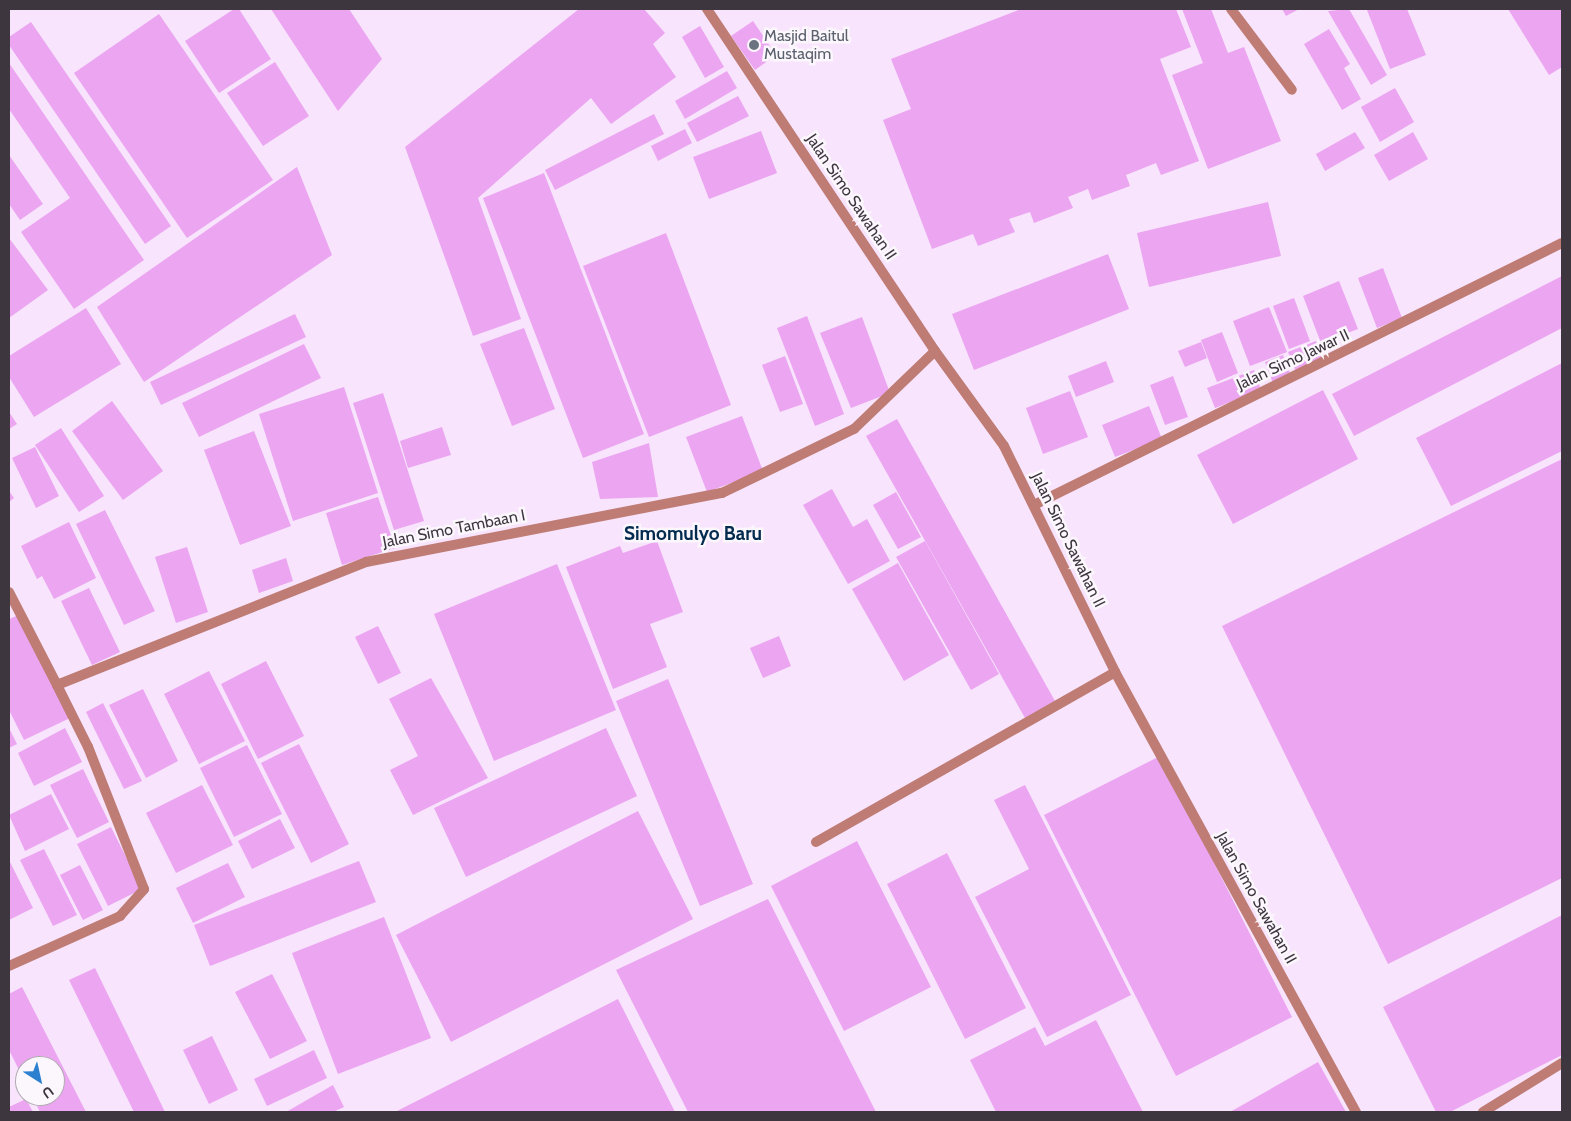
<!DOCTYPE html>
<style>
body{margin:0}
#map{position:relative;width:1571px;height:1121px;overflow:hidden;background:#f8e4fc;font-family:Cabin,sans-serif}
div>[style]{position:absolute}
.building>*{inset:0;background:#eba5f1}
.service>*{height:10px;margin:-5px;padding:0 5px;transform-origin:5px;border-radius:5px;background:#be7c74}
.minor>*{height:10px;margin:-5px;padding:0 5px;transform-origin:5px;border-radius:5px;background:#be7c74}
.dots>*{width:14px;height:14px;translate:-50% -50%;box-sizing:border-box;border:2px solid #fbf7fc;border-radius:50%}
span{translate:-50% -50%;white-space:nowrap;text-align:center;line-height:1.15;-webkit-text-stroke:5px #fbf7fc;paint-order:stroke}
.worship-label{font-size:16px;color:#5b616d}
.left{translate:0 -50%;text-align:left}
.street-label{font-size:16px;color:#3d363f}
.quarter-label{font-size:19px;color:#022b4f;font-weight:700}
.frame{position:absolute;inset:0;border:10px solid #3d363f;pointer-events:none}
.north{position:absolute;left:15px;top:1056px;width:50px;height:50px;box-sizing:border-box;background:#fbf7fc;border:1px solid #afaab0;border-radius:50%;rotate:145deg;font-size:14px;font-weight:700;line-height:20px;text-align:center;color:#3d363f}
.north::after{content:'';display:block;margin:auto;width:18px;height:22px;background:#2d80cf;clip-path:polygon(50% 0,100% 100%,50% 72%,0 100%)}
</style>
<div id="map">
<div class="building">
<div style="clip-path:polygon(234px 9px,239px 9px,271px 59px,219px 93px,185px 41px)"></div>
<div style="clip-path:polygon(271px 9px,349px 9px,382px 59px,338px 111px)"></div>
<div style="clip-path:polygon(579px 9px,644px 9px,665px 33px,653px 44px,676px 77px,611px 124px,591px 98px,478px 198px,521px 319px,473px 336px,405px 147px)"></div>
<div style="clip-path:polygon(1021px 9px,1176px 9px,1191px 47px,1160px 59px,1199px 161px,1161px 175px,1156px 163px,1126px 175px,1130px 186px,1092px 200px,1088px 189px,1068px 197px,1073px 208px,1034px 223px,1030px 212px,1009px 219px,1015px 232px,978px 246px,973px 234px,932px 249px,883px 120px,911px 109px,891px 59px)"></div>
<div style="clip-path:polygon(1182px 9px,1211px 9px,1228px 53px,1244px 47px,1281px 141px,1208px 169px,1172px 75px,1203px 63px)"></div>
<div style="clip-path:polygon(1282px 9px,1299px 9px,1286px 16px)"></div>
<div style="clip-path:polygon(1349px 9px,1387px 75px,1371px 85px,1328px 11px)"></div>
<div style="clip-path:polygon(1407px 9px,1426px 55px,1390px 69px,1367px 10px)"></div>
<div style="clip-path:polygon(1508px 9px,1562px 9px,1562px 67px,1549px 75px)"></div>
<div style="clip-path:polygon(159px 14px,273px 180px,187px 238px,74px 73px)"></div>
<div style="clip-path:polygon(753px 21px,776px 55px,755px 70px,731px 36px)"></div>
<div style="clip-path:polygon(31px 22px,171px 226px,145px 244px,9px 45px,9px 37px)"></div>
<div style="clip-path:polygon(700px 26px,724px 67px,705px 78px,682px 37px)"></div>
<div style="clip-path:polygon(1329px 29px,1350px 64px,1344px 68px,1361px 99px,1342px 110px,1304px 44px)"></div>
<div style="clip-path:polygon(275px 62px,309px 116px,263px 146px,227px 93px)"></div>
<div style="clip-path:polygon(9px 63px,144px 260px,74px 309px,21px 232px,70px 198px,9px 109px)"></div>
<div style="clip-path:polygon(727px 71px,737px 88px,685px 119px,675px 101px)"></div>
<div style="clip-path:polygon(1395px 88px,1414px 122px,1380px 142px,1361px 107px)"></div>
<div style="clip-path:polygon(738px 96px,749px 116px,697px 142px,687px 123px)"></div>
<div style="clip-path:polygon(654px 114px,664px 134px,555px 190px,545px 170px)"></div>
<div style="clip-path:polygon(685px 129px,692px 143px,658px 161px,651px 146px)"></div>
<div style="clip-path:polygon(761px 131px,777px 173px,709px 199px,693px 157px)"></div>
<div style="clip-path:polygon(1355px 132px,1365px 148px,1325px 171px,1316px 154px)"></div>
<div style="clip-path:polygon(1413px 132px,1428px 159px,1389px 181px,1374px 155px)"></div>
<div style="clip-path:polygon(9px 155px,43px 204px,20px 220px,9px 204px)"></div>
<div style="clip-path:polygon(297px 167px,332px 255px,144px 382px,97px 307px)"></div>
<div style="clip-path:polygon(544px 173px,644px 434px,583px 458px,483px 198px)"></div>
<div style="clip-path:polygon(1268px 202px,1281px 256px,1149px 287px,1137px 233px)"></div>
<div style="clip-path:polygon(666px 233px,731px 405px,649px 437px,583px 266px)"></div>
<div style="clip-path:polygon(9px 238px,48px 290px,9px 318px)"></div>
<div style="clip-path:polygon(1108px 254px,1129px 309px,974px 370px,952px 314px)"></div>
<div style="clip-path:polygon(1383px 268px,1402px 318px,1377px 328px,1358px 278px)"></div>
<div style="clip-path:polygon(1562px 276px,1562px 328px,1354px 436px,1332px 394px)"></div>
<div style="clip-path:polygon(1339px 281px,1358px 329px,1321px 343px,1303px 296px)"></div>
<div style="clip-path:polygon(1294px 298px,1310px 341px,1289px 349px,1273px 306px)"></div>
<div style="clip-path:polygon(1269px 307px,1287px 352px,1250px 366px,1233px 321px)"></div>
<div style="clip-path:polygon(86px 308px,121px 364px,34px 417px,9px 377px,9px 356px)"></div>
<div style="clip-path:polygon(295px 314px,306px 337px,161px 405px,150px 382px)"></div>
<div style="clip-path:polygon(807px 316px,844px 414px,815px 426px,777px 328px)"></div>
<div style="clip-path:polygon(862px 317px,890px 393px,851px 408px,820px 333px)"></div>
<div style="clip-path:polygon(524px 328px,555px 409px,512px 426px,480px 344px)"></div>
<div style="clip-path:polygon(1222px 332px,1238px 373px,1217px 382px,1201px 340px)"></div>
<div style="clip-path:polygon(1316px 341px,1324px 361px,1296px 372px,1288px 352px)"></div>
<div style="clip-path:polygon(1201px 342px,1207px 358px,1185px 367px,1178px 351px)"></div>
<div style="clip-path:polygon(304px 344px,321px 378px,199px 437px,182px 403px)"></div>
<div style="clip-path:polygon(1283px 355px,1291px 376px,1273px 383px,1265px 362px)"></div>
<div style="clip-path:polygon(785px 356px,803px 404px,780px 412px,762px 365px)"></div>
<div style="clip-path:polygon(1106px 361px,1114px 382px,1076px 397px,1068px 376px)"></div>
<div style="clip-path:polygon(1562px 363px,1562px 451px,1451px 506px,1416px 438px)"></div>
<div style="clip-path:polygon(1254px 370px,1261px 390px,1215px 408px,1207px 388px)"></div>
<div style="clip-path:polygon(1173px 376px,1188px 417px,1165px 425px,1150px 385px)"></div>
<div style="clip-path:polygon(344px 387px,378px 493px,293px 521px,259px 414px)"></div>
<div style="clip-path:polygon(1323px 390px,1358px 459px,1233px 524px,1197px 455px)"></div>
<div style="clip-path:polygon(1070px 391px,1088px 437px,1043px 454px,1026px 408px)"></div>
<div style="clip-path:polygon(383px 393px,424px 521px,394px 530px,353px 403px)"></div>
<div style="clip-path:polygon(112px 401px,163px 471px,123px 500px,72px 431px)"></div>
<div style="clip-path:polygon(1149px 406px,1162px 439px,1115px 457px,1102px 425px)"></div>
<div style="clip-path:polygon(9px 412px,17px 424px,9px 429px)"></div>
<div style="clip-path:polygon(742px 416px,763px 471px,707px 492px,686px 437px)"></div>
<div style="clip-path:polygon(897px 419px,1055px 701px,1025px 718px,866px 436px)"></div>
<div style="clip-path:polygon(442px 427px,451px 455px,408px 468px,400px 441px)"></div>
<div style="clip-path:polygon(61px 428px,104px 496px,79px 512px,35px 445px)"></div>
<div style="clip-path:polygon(254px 431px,291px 526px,240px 545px,204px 450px)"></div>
<div style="clip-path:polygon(649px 443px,658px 497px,600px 499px,592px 462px)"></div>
<div style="clip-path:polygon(35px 447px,59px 496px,36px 508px,12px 458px)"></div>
<div style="clip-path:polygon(1562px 459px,1562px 878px,1388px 964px,1222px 626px)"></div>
<div style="clip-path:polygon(832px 489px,853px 527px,867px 519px,890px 561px,848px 584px,803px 505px)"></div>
<div style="clip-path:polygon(9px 491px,14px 498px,9px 502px)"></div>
<div style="clip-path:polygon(896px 492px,921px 537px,898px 549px,873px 505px)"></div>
<div style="clip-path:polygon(378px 497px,395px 548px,342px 565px,326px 513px)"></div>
<div style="clip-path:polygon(105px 510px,155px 611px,124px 625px,76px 524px)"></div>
<div style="clip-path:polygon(69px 522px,96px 578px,54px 599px,42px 576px,37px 579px,21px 546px)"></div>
<div style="clip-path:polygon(657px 541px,683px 612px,650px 624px,667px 667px,613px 689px,566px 567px,620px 546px,623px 553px)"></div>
<div style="clip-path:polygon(925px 541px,999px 674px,971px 690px,896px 557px)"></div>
<div style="clip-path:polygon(187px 547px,208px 612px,176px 623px,155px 557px)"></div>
<div style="clip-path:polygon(286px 558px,293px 581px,259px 593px,252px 570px)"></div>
<div style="clip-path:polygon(898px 563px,949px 655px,904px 681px,852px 589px)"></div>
<div style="clip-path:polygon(557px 564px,616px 710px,494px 761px,434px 614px)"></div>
<div style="clip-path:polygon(89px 588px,120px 652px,92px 665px,61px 601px)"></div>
<div style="clip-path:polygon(19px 615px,70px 718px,24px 740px,9px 710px,9px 619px)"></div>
<div style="clip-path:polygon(378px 626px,401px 673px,378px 684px,355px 637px)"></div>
<div style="clip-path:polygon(779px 636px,791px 666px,763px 678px,750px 648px)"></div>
<div style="clip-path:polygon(266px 661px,304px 736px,258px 759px,221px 684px)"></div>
<div style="clip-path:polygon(209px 671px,245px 741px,199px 764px,164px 694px)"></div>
<div style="clip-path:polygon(431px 678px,488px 778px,413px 815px,390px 770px,418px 756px,389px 699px)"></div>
<div style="clip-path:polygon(668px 679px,753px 884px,700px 906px,616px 701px)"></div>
<div style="clip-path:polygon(143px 689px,178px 761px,146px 778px,109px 705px)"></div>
<div style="clip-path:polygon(103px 703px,142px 781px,124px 789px,86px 712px)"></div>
<div style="clip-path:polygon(9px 728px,17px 744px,9px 748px)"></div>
<div style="clip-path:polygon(65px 728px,82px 762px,34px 786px,18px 753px)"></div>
<div style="clip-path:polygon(606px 728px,637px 796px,466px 877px,434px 808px)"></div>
<div style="clip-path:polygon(299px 744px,349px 844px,311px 863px,261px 763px)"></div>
<div style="clip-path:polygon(247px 745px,282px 814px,234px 837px,200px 768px)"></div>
<div style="clip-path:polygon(1160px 756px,1292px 1017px,1176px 1076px,1044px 815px)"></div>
<div style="clip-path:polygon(83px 769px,109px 822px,77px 838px,50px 785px)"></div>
<div style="clip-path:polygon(202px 785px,233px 845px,176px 873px,146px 813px)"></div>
<div style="clip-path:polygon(1025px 785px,1131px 995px,1047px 1037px,975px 897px,1029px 869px,994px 800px)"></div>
<div style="clip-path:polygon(51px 794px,69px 829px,25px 851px,9px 815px)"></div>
<div style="clip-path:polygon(638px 811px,693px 919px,451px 1042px,396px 935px)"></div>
<div style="clip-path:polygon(280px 819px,295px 848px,252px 869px,238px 841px)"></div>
<div style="clip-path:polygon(111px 827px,142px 889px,108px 906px,77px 844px)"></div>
<div style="clip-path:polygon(857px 841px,931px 987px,844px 1031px,771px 886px)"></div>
<div style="clip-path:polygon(44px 849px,77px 915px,53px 926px,20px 860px)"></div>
<div style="clip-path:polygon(947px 853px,1026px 1008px,965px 1039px,887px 884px)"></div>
<div style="clip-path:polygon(9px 860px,33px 908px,9px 920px)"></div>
<div style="clip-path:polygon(359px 861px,376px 902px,210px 966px,194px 925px)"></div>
<div style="clip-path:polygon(228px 863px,245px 897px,193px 923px,176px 888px)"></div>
<div style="clip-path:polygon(80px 865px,103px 910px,83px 920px,60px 875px)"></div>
<div style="clip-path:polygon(768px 899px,876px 1112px,688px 1112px,616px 970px)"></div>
<div style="clip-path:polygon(1562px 915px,1562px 1055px,1450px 1112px,1436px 1112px,1383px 1007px)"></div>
<div style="clip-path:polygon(384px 917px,431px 1038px,338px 1074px,292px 953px)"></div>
<div style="clip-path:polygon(95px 968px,165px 1112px,134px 1112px,69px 980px)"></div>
<div style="clip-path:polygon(272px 974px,307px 1041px,270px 1059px,235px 992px)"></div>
<div style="clip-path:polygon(22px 987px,86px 1112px,40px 1112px,32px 1096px,55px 1096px,55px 1066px,25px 1066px,25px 1082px,9px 1050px,9px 994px)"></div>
<div style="clip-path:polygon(618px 999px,675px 1112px,395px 1112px)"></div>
<div style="clip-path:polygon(1096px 1020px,1143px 1112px,996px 1112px,970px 1060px,1035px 1027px,1045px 1046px)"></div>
<div style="clip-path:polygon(212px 1036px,238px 1090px,209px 1104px,183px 1050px)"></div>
<div style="clip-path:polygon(314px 1050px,327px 1078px,267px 1106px,254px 1079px)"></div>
<div style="clip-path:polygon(1318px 1062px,1346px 1112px,1230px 1112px)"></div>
<div style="clip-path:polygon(333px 1085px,344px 1107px,333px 1112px,286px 1112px)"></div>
<div style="clip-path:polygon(26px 1099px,33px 1112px,9px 1112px,9px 1107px)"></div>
</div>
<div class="service">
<div style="left:816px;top:842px;width:344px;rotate:-29.6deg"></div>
</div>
<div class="minor">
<div style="left:707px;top:9px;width:411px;rotate:56.3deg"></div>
<div style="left:935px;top:351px;width:117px;rotate:54deg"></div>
<div style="left:1004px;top:446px;width:252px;rotate:63.8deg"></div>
<div style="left:1115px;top:672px;width:502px;rotate:61.29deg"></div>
<div style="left:1231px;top:9px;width:101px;rotate:53deg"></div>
<div style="left:1036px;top:504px;width:587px;rotate:-26.39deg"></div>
<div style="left:9px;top:592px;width:105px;rotate:62.7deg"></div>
<div style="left:57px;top:685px;width:333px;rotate:-21.7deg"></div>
<div style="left:366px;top:562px;width:363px;rotate:-11deg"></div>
<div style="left:722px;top:493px;width:147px;rotate:-25.9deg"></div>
<div style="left:854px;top:429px;width:112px;rotate:-43.9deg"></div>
<div style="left:9px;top:966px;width:122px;rotate:-24.2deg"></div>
<div style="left:120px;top:916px;width:36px;rotate:-48deg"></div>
<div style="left:144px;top:889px;width:153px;rotate:-111.5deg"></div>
<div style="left:88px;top:747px;width:69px;rotate:-116.6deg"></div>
<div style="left:1483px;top:1112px;width:93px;rotate:-31.8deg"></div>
</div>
<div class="dots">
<div style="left:754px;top:45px;background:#6b7280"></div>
</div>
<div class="worship-label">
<span class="left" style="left:764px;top:45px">Masjid Baitul<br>Mustaqim</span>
</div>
<div class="street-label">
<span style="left:851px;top:197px;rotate:56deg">Jalan Simo Sawahan II</span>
<span style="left:1293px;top:360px;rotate:-25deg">Jalan Simo Jawar II</span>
<span style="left:454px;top:529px;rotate:-11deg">Jalan Simo Tambaan I</span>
<span style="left:1068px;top:540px;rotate:64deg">Jalan Simo Sawahan II</span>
<span style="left:1256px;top:898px;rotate:61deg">Jalan Simo Sawahan II</span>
</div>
<div class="quarter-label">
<span style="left:693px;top:534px">Simomulyo Baru</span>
</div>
<div class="frame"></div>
<div class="north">U</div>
</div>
